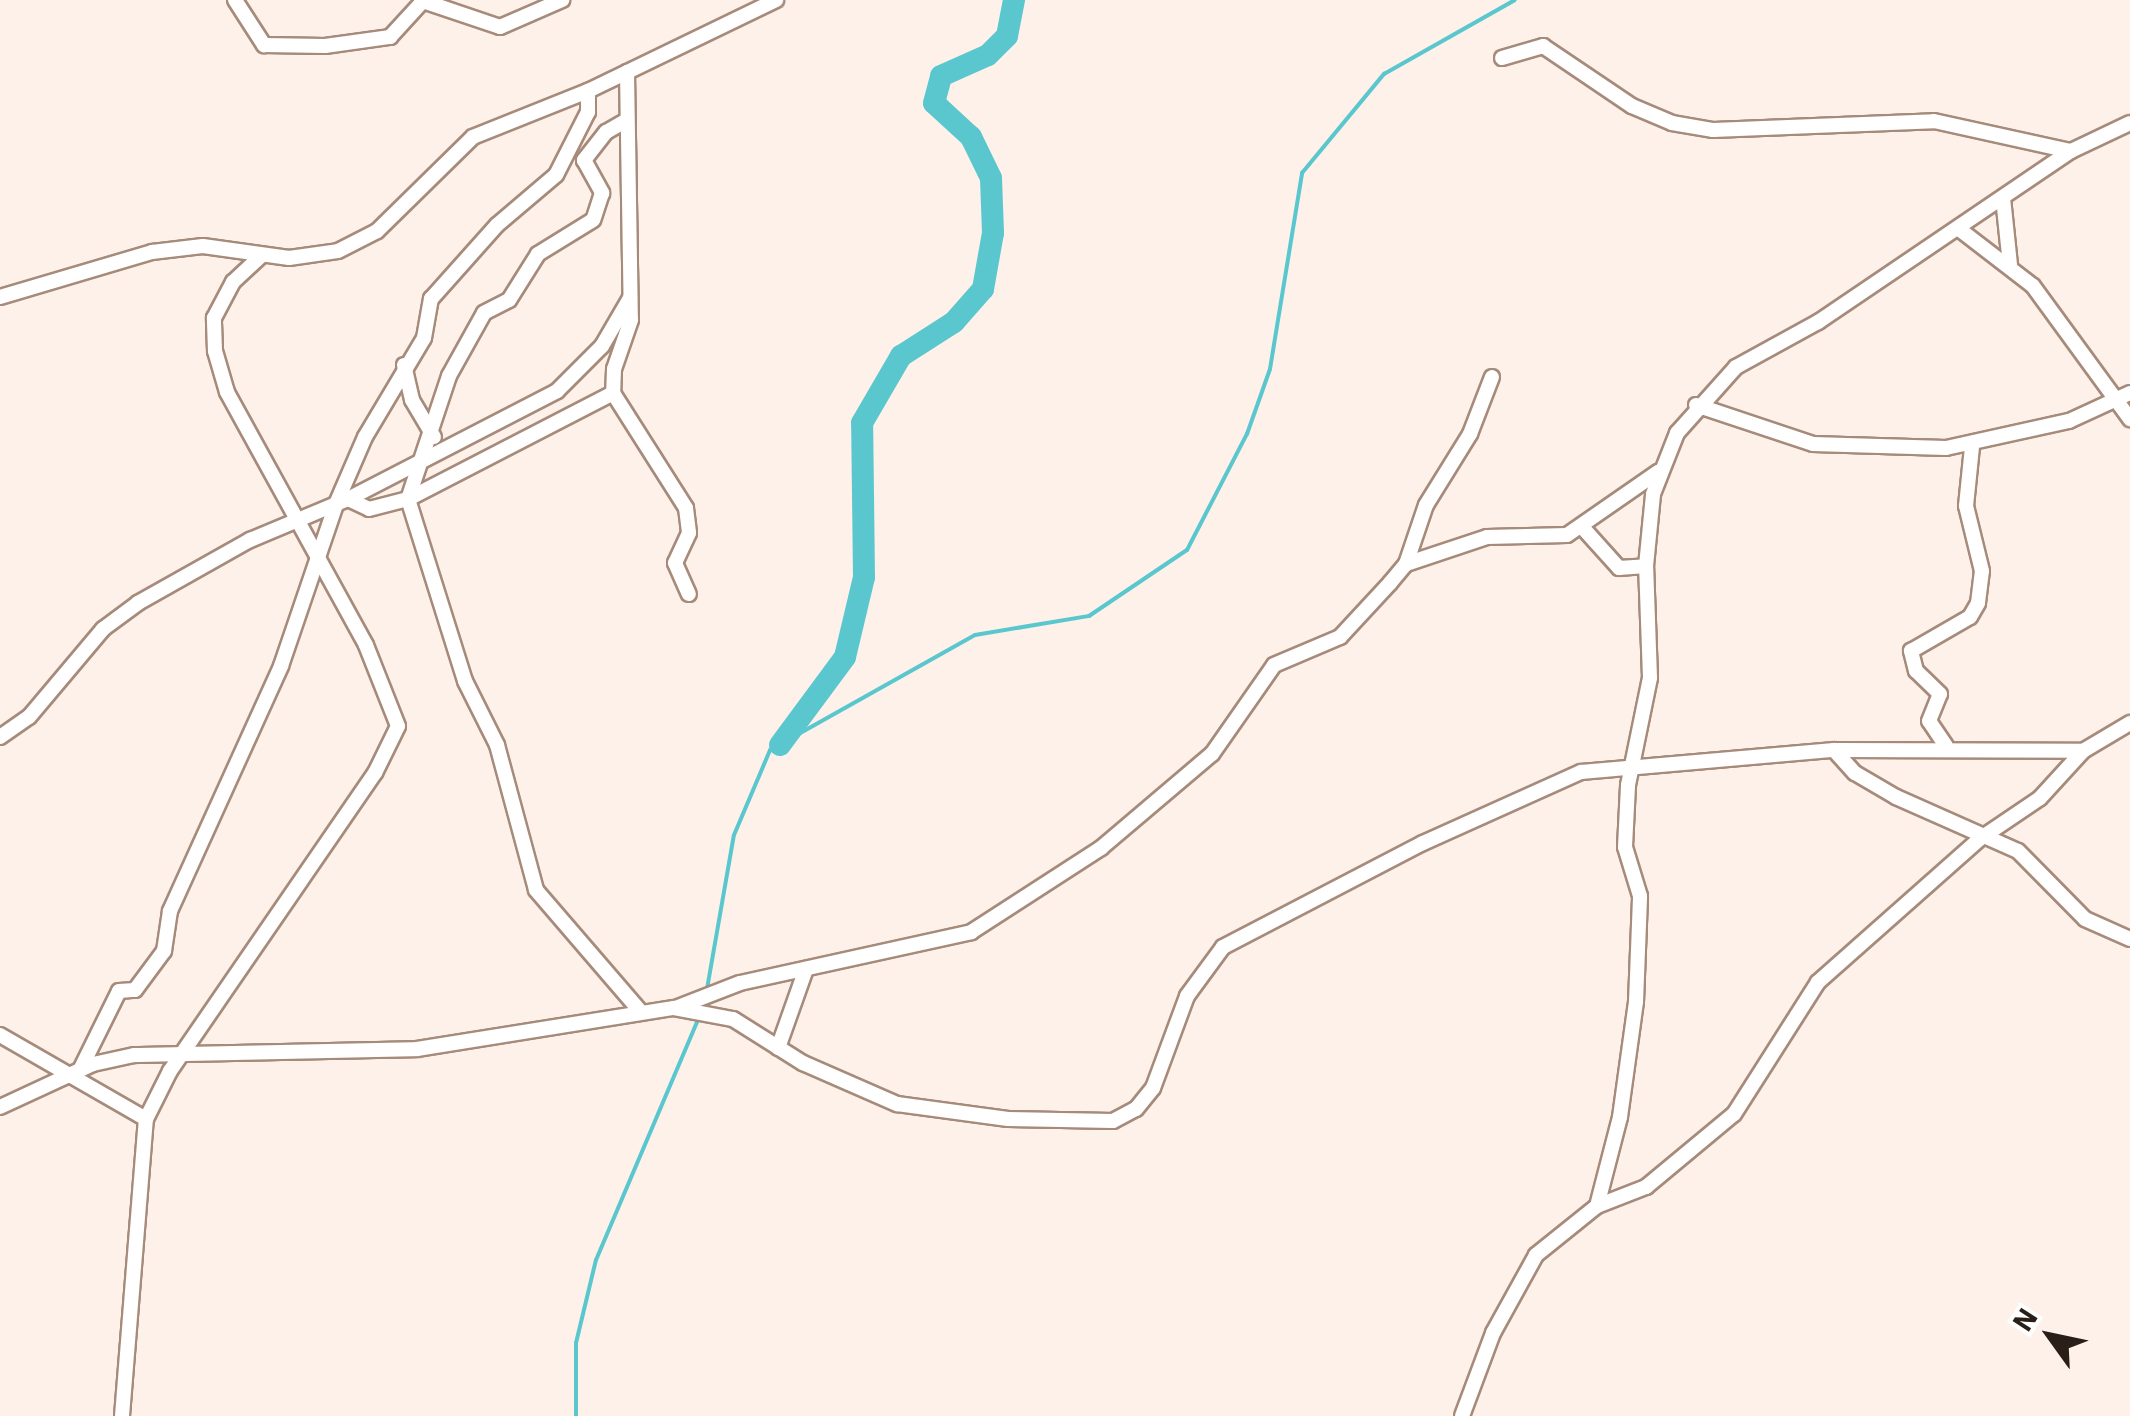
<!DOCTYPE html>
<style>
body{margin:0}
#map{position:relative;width:2130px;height:1416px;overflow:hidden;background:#fdf1ea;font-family:"IBM Plex Sans",sans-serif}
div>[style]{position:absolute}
.stream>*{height:4px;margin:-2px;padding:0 2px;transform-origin:2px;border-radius:2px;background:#5ac7ce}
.river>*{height:22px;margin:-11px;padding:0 11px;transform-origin:11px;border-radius:11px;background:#5ac7ce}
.roads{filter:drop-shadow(2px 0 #a68b7b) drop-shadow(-2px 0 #a68b7b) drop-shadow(0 2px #a68b7b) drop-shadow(0 -2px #a68b7b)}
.minor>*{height:14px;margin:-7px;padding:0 7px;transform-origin:7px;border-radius:7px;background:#fff}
span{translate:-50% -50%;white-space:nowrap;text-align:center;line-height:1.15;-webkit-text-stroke:8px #fff;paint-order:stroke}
.north{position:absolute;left:2000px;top:1286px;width:100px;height:100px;-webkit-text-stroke:8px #fff;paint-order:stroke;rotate:303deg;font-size:28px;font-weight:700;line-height:40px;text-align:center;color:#291e18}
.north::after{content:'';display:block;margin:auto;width:35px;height:45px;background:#291e18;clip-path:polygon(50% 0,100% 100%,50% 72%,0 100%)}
</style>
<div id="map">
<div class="stream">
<div style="left:707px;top:989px;width:156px;rotate:-80.1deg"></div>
<div style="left:734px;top:835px;width:92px;rotate:-67deg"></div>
<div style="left:770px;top:750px;width:235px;rotate:-29.3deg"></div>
<div style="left:975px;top:635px;width:116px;rotate:-9.5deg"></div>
<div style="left:1089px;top:616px;width:118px;rotate:-34deg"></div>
<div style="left:1187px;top:550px;width:131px;rotate:-62.7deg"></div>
<div style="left:1247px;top:434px;width:69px;rotate:-70.5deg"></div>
<div style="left:1270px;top:369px;width:199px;rotate:-80.7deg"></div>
<div style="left:1302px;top:173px;width:129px;rotate:-50.4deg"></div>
<div style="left:1384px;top:74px;width:150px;rotate:-29.5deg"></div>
<div style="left:576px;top:1416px;width:73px;rotate:-90deg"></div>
<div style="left:576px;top:1343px;width:85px;rotate:-76.5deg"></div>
<div style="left:596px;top:1260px;width:264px;rotate:-67deg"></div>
</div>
<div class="river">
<div style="left:780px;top:745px;width:109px;rotate:-53.5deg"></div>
<div style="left:845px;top:657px;width:82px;rotate:-76.6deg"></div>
<div style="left:864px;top:577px;width:154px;rotate:-90.7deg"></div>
<div style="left:862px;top:423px;width:78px;rotate:-59.8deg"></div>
<div style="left:901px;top:356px;width:63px;rotate:-32.7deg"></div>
<div style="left:954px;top:322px;width:44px;rotate:-48.7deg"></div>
<div style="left:983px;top:289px;width:57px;rotate:-79.9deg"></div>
<div style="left:993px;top:233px;width:55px;rotate:-92.1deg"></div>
<div style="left:991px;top:178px;width:46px;rotate:-116deg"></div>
<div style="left:971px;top:137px;width:50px;rotate:-137.4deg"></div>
<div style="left:934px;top:103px;width:28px;rotate:-75deg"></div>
<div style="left:941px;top:76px;width:51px;rotate:-24.1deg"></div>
<div style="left:988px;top:55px;width:27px;rotate:-45deg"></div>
<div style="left:1007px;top:36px;width:37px;rotate:-79deg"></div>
</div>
<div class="roads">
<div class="minor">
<div style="left:235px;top:0;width:54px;rotate:57.2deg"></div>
<div style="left:264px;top:45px;width:61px;rotate:0.9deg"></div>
<div style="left:325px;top:46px;width:66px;rotate:-7.9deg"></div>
<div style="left:390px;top:37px;width:49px;rotate:-47.5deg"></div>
<div style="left:423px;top:1px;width:81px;rotate:18.7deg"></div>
<div style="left:500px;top:27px;width:68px;rotate:-23.5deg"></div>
<div style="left:1502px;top:58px;width:43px;rotate:-16.3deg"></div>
<div style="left:1543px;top:46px;width:107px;rotate:34deg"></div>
<div style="left:1632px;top:106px;width:43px;rotate:23deg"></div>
<div style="left:1672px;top:123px;width:42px;rotate:9.7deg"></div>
<div style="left:1713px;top:130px;width:221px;rotate:-2.3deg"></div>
<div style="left:1934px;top:121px;width:140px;rotate:12.4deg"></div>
<div style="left:627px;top:72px;width:248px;rotate:89.1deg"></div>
<div style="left:631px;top:320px;width:52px;rotate:109.1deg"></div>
<div style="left:614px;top:369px;width:24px;rotate:92deg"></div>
<div style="left:613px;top:393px;width:136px;rotate:57.6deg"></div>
<div style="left:686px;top:508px;width:25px;rotate:83deg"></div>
<div style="left:689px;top:533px;width:33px;rotate:115deg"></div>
<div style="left:675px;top:563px;width:34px;rotate:66deg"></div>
<div style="left:627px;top:120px;width:24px;rotate:150deg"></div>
<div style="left:606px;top:132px;width:36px;rotate:128deg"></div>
<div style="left:584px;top:160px;width:38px;rotate:61deg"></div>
<div style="left:602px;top:193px;width:28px;rotate:108deg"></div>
<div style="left:593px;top:220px;width:65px;rotate:148.3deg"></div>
<div style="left:538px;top:254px;width:54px;rotate:122.2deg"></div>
<div style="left:509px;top:300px;width:28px;rotate:153deg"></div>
<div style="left:484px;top:313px;width:72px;rotate:119.1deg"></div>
<div style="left:449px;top:376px;width:130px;rotate:108.4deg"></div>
<div style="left:408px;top:499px;width:191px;rotate:72.6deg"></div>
<div style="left:465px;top:681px;width:72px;rotate:63.4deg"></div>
<div style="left:497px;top:745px;width:150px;rotate:74.9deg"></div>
<div style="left:536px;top:890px;width:160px;rotate:49.3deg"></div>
<div style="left:2003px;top:198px;width:67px;rotate:84deg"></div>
<div style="left:1959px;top:229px;width:93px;rotate:37.6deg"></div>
<div style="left:2033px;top:286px;width:165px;rotate:53.9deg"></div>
<div style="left:0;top:297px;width:159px;rotate:-16.5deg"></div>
<div style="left:152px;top:252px;width:51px;rotate:-6.7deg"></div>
<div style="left:203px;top:246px;width:87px;rotate:7.9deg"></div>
<div style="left:289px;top:258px;width:49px;rotate:-8.1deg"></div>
<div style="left:338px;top:251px;width:44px;rotate:-27.1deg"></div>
<div style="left:377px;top:231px;width:134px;rotate:-44.4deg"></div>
<div style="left:473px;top:137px;width:124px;rotate:-21.8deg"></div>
<div style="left:588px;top:91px;width:209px;rotate:-25.8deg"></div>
<div style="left:404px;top:365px;width:36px;rotate:77deg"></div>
<div style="left:412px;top:400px;width:43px;rotate:59.3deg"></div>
<div style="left:1696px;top:405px;width:123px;rotate:18.4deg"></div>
<div style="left:1813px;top:444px;width:133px;rotate:1.7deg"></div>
<div style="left:1946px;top:448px;width:126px;rotate:-12.4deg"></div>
<div style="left:2069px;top:421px;width:67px;rotate:-24.7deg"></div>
<div style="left:348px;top:499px;width:23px;rotate:25deg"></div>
<div style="left:369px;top:509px;width:40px;rotate:-14.4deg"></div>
<div style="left:408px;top:499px;width:231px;rotate:-27.3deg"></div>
<div style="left:1583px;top:528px;width:54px;rotate:48deg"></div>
<div style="left:1619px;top:568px;width:27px;rotate:-4deg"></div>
<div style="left:1406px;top:564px;width:85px;rotate:-18.4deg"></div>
<div style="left:1487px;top:537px;width:80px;rotate:-1.4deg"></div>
<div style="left:1567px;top:535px;width:111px;rotate:-34.7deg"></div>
<div style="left:0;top:737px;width:35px;rotate:-35deg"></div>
<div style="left:29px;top:717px;width:115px;rotate:-49.9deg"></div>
<div style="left:103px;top:629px;width:44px;rotate:-36.6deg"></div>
<div style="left:138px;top:603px;width:129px;rotate:-29.4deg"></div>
<div style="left:250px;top:540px;width:106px;rotate:-22.7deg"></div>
<div style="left:348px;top:499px;width:235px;rotate:-27.3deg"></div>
<div style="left:557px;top:391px;width:64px;rotate:-45deg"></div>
<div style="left:602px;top:346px;width:56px;rotate:-59.7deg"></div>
<div style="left:1946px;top:746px;width:30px;rotate:-124deg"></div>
<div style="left:1929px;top:721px;width:29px;rotate:-68deg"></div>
<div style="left:1940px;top:694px;width:33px;rotate:-136deg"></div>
<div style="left:1916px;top:671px;width:21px;rotate:-104deg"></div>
<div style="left:1911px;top:651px;width:68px;rotate:-30deg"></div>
<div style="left:1970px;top:617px;width:16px;rotate:-60deg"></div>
<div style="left:1978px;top:603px;width:32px;rotate:-83deg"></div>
<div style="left:1982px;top:571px;width:67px;rotate:-103.8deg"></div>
<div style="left:1966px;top:506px;width:59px;rotate:-84.2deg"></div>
<div style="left:1834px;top:750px;width:31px;rotate:48deg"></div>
<div style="left:1855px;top:773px;width:48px;rotate:30.3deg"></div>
<div style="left:1896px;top:797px;width:133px;rotate:23.9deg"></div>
<div style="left:2018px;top:851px;width:95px;rotate:45.4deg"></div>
<div style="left:2085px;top:919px;width:49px;rotate:24deg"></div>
<div style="left:678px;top:1007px;width:66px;rotate:-21.2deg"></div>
<div style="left:740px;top:983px;width:237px;rotate:-12.4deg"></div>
<div style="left:971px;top:932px;width:155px;rotate:-32.9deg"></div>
<div style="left:1101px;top:848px;width:145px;rotate:-40.3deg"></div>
<div style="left:1212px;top:754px;width:108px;rotate:-55.1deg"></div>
<div style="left:1274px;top:665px;width:72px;rotate:-23deg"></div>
<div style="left:1340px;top:637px;width:74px;rotate:-47.2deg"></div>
<div style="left:1390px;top:583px;width:25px;rotate:-50deg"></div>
<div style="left:1406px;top:564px;width:62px;rotate:-71.3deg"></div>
<div style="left:1426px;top:505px;width:84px;rotate:-58.2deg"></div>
<div style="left:1470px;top:434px;width:61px;rotate:-68.9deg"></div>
<div style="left:0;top:1035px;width:168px;rotate:29.9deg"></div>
<div style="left:778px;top:1048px;width:84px;rotate:-70.5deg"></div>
<div style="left:80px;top:1070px;width:88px;rotate:-63.7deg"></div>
<div style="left:119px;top:991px;width:16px;rotate:-4deg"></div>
<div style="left:135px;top:990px;width:49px;rotate:-53.4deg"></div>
<div style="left:164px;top:951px;width:40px;rotate:-81.5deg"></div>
<div style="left:170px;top:911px;width:269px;rotate:-65.6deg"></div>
<div style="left:281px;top:666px;width:171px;rotate:-71.2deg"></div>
<div style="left:336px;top:504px;width:73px;rotate:-66.6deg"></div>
<div style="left:365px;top:437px;width:115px;rotate:-59.2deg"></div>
<div style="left:424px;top:338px;width:40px;rotate:-80deg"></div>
<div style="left:431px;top:299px;width:99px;rotate:-48.3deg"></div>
<div style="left:497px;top:225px;width:77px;rotate:-40.3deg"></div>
<div style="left:556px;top:175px;width:71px;rotate:-63.1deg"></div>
<div style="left:588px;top:112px;width:21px;rotate:-90deg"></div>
<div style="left:0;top:1107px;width:102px;rotate:-24.8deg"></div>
<div style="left:93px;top:1064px;width:42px;rotate:-12.4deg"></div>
<div style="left:134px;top:1055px;width:283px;rotate:-1.2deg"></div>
<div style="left:417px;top:1049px;width:260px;rotate:-9.1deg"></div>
<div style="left:674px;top:1008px;width:60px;rotate:10.6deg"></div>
<div style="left:733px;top:1019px;width:83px;rotate:32.2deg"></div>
<div style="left:803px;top:1063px;width:103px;rotate:23.6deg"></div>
<div style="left:897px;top:1104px;width:112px;rotate:7.7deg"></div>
<div style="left:1008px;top:1119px;width:105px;rotate:1.1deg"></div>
<div style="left:1113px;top:1121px;width:26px;rotate:-28deg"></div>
<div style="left:1136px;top:1109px;width:27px;rotate:-51deg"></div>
<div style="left:1153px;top:1088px;width:98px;rotate:-69.7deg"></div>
<div style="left:1187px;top:996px;width:61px;rotate:-53.7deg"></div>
<div style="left:1223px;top:947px;width:225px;rotate:-27.5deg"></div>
<div style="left:1423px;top:843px;width:173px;rotate:-24.2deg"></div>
<div style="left:1581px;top:772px;width:254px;rotate:-5deg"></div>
<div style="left:1834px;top:750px;width:249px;rotate:0.2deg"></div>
<div style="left:2083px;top:751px;width:55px;rotate:-30.8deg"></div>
<div style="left:1597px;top:1206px;width:53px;rotate:-21.2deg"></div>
<div style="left:1646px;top:1187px;width:114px;rotate:-39.7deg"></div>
<div style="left:1734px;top:1114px;width:156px;rotate:-57.5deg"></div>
<div style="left:1818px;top:982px;width:217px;rotate:-41.5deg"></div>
<div style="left:1981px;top:838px;width:71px;rotate:-34.1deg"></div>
<div style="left:2040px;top:798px;width:64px;rotate:-47.5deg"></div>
<div style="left:122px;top:1416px;width:298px;rotate:-85.4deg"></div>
<div style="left:146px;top:1119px;width:54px;rotate:-63.4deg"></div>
<div style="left:170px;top:1071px;width:362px;rotate:-55.5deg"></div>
<div style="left:375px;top:773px;width:52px;rotate:-63.9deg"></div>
<div style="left:398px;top:726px;width:87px;rotate:-111.6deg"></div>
<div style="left:366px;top:645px;width:289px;rotate:-118.8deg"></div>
<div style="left:227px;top:392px;width:43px;rotate:-106.3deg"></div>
<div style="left:215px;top:351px;width:33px;rotate:-92deg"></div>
<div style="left:214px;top:318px;width:41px;rotate:-62.2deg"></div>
<div style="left:233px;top:282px;width:38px;rotate:-43deg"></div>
<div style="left:1462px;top:1416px;width:89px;rotate:-69.5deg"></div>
<div style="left:1493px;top:1333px;width:89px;rotate:-61.1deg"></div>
<div style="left:1536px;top:1255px;width:78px;rotate:-38.8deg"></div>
<div style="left:1597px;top:1206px;width:92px;rotate:-75.5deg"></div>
<div style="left:1620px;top:1117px;width:116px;rotate:-82.1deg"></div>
<div style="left:1636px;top:1002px;width:106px;rotate:-87.8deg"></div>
<div style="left:1640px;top:896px;width:51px;rotate:-107deg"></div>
<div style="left:1625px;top:847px;width:62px;rotate:-87.2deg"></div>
<div style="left:1628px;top:785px;width:109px;rotate:-78.4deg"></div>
<div style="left:1650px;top:678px;width:112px;rotate:-92deg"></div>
<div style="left:1646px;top:566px;width:72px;rotate:-84.4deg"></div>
<div style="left:1653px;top:494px;width:66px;rotate:-68.5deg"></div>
<div style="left:1677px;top:433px;width:89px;rotate:-48.2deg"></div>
<div style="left:1736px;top:367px;width:94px;rotate:-28.8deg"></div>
<div style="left:1818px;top:322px;width:305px;rotate:-34.1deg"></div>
<div style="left:2071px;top:151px;width:65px;rotate:-25.4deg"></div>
</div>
</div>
<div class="north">N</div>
</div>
